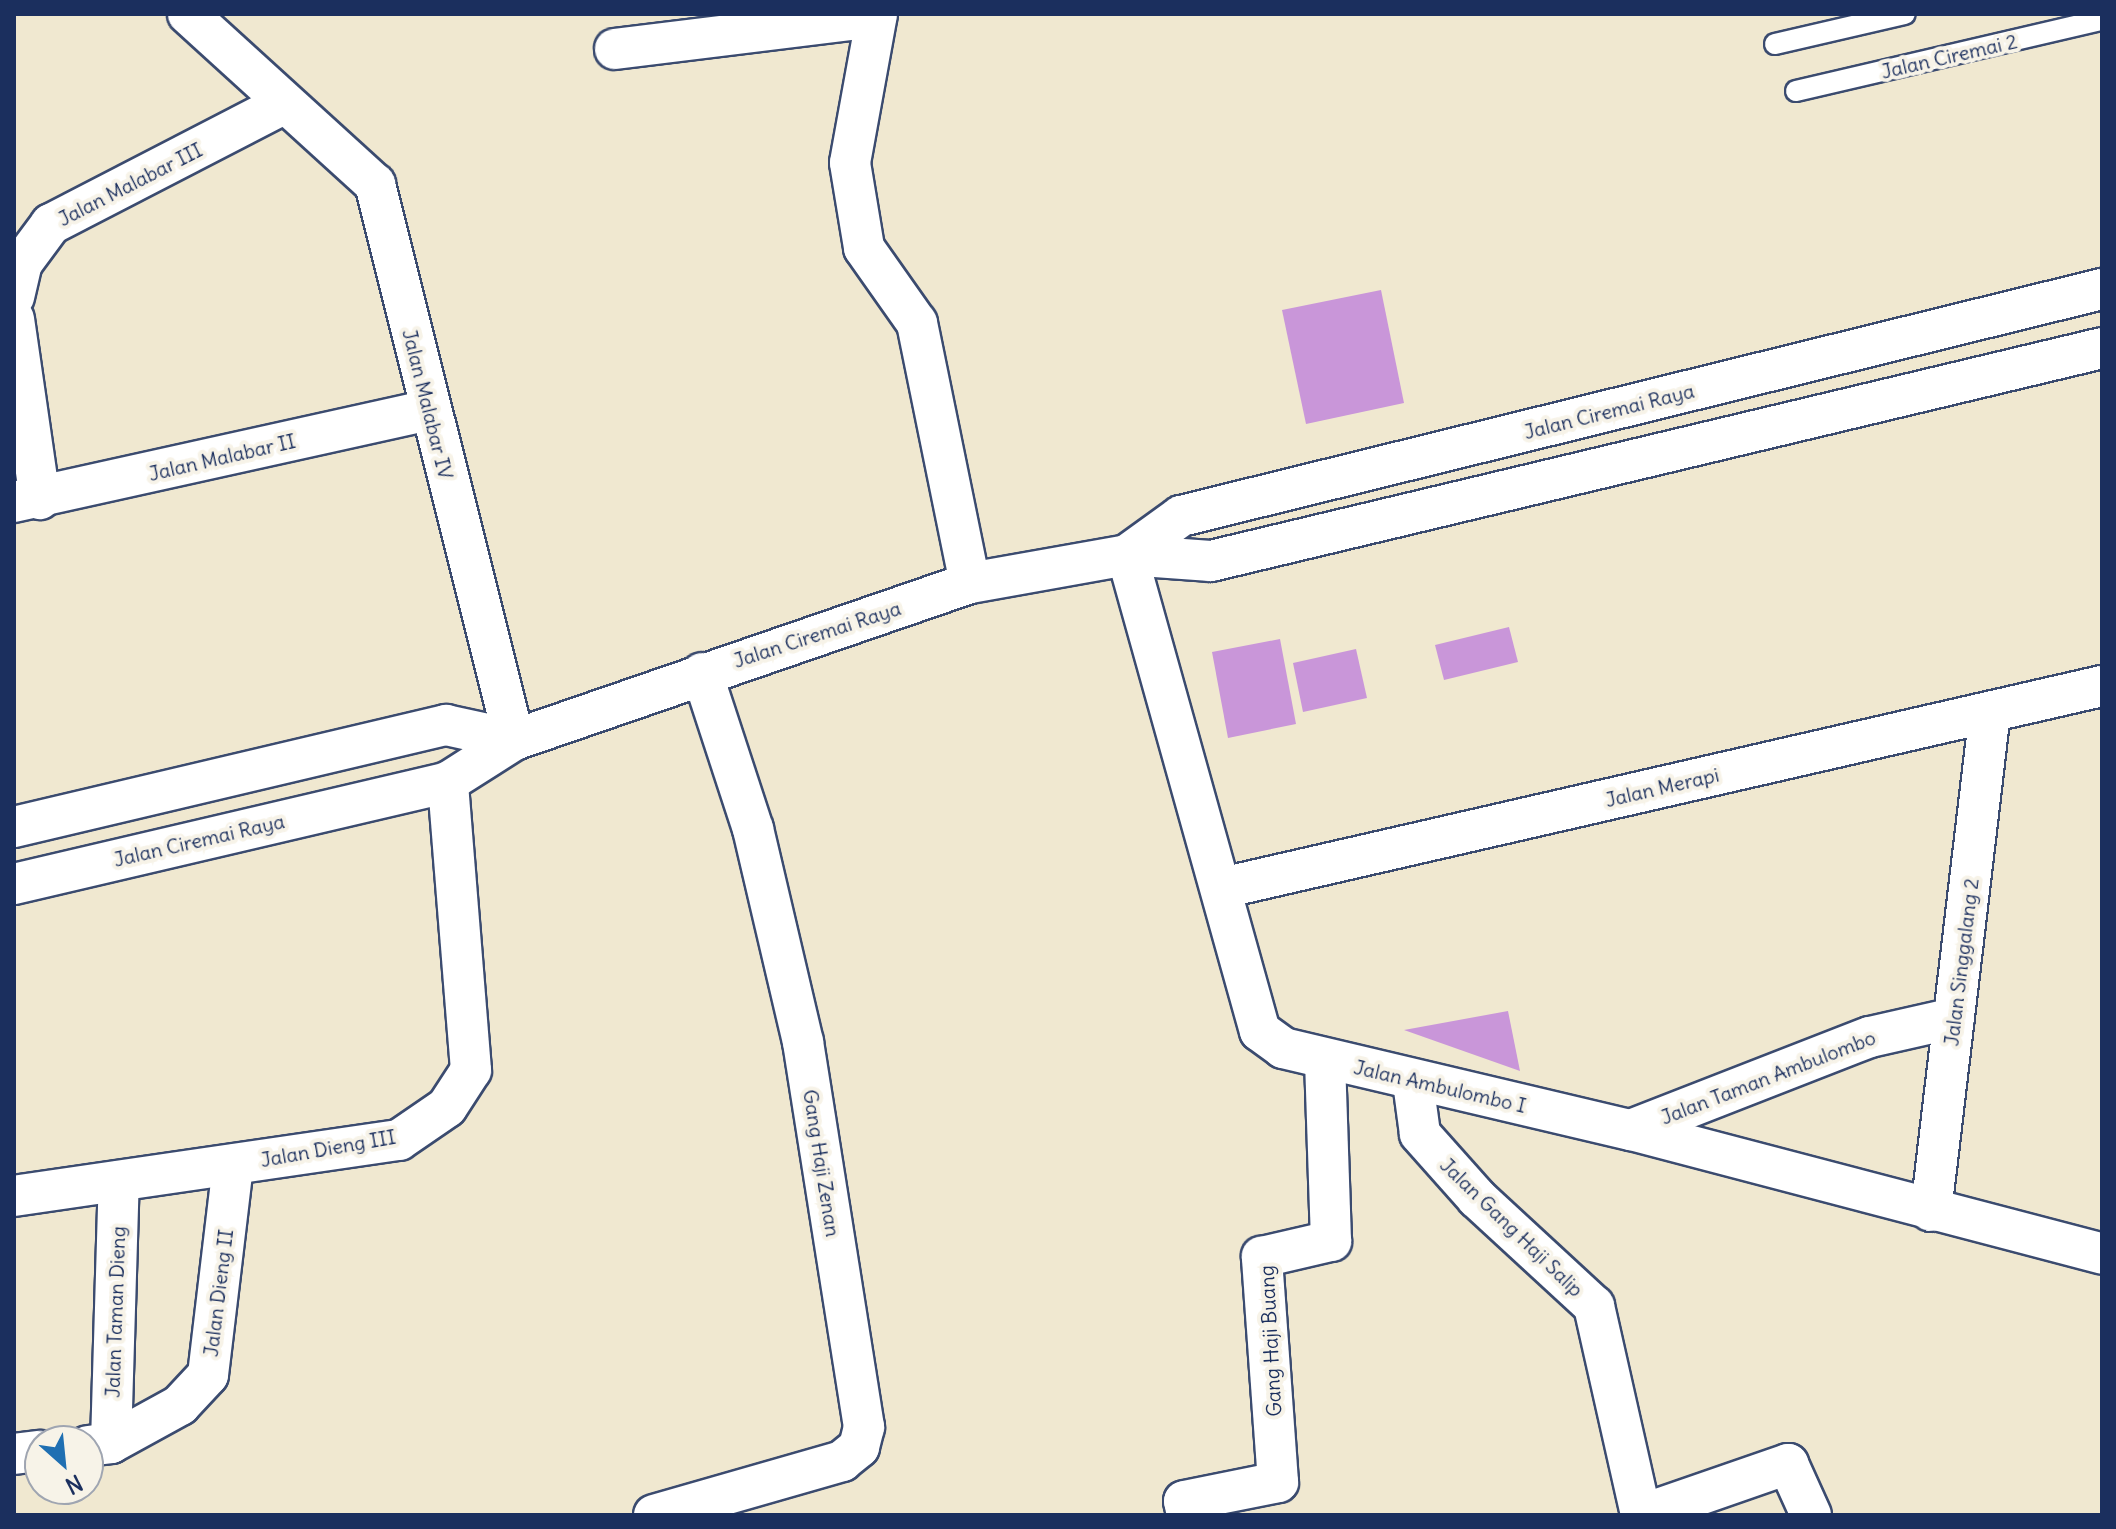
<!DOCTYPE html>
<style>
body{margin:0}
#map{position:relative;width:2116px;height:1529px;overflow:hidden;background:#f0e8d0;font-family:Delius,sans-serif}
div>[style]{position:absolute}
.building>*{inset:0;background:#c996d9}
.roads{filter:drop-shadow(2px 0 #3b4b6f) drop-shadow(-2px 0 #3b4b6f) drop-shadow(0 2px #3b4b6f) drop-shadow(0 -2px #3b4b6f)}
.lane>*{height:20px;margin:-10px;padding:0 10px;transform-origin:10px;border-radius:10px;background:#fff}
.street>*{height:40px;margin:-20px;padding:0 20px;transform-origin:20px;border-radius:20px;background:#fff}
span{translate:-50% -50%;white-space:nowrap;text-align:center;line-height:1.15;-webkit-text-stroke:8px #f7f3e8;paint-order:stroke}
.street-label{font-size:20px;color:#1b2f5e}
.frame{position:absolute;inset:0;border:16px solid #1b2f5e;pointer-events:none}
.north{position:absolute;left:24px;top:1425px;width:80px;height:80px;box-sizing:border-box;background:#f7f3e8;border:2px solid #9fa5b1;border-radius:50%;rotate:153deg;font-size:22px;font-weight:700;line-height:32px;text-align:center;color:#1b2f5e}
.north::after{content:'';display:block;margin:auto;width:28px;height:36px;background:#1f6fb2;clip-path:polygon(50% 0,100% 100%,50% 72%,0 100%)}
</style>
<div id="map">
<div class="building">
<div style="clip-path:polygon(1381px 290px,1404px 403px,1306px 424px,1282px 310px)"></div>
<div style="clip-path:polygon(1509px 627px,1518px 662px,1444px 680px,1435px 645px)"></div>
<div style="clip-path:polygon(1280px 639px,1296px 724px,1228px 738px,1212px 652px)"></div>
<div style="clip-path:polygon(1356px 649px,1367px 698px,1303px 712px,1293px 663px)"></div>
<div style="clip-path:polygon(1508px 1011px,1520px 1071px,1404px 1030px)"></div>
</div>
<div class="roads">
<div class="lane">
<div style="left:1775px;top:44px;width:133px;rotate:-13deg"></div>
<div style="left:1796px;top:91px;width:314px;rotate:-13.1deg"></div>
</div>
<div class="street">
<div style="left:188px;top:14px;width:253px;rotate:42.3deg"></div>
<div style="left:375px;top:184px;width:573px;rotate:75.96deg"></div>
<div style="left:877px;top:14px;width:151px;rotate:100.3deg"></div>
<div style="left:850px;top:163px;width:86px;rotate:80.6deg"></div>
<div style="left:864px;top:248px;width:92px;rotate:54.8deg"></div>
<div style="left:917px;top:323px;width:265px;rotate:78.5deg"></div>
<div style="left:615px;top:49px;width:263px;rotate:-7deg"></div>
<div style="left:14px;top:297px;width:35px;rotate:-77deg"></div>
<div style="left:22px;top:263px;width:49px;rotate:-53.4deg"></div>
<div style="left:51px;top:224px;width:260px;rotate:-27.3deg"></div>
<div style="left:14px;top:319px;width:182px;rotate:81.8deg"></div>
<div style="left:14px;top:502px;width:425px;rotate:-12.5deg"></div>
<div style="left:1127px;top:555px;width:494px;rotate:74.4deg"></div>
<div style="left:1260px;top:1031px;width:29px;rotate:36deg"></div>
<div style="left:1283px;top:1048px;width:358px;rotate:13.3deg"></div>
<div style="left:1631px;top:1130px;width:487px;rotate:14.7deg"></div>
<div style="left:1127px;top:555px;width:67px;rotate:-35.8deg"></div>
<div style="left:1181px;top:516px;width:949px;rotate:-13.85deg"></div>
<div style="left:14px;top:827px;width:444px;rotate:-13.3deg"></div>
<div style="left:446px;top:725px;width:70px;rotate:12.4deg"></div>
<div style="left:14px;top:884px;width:446px;rotate:-13.2deg"></div>
<div style="left:448px;top:782px;width:78px;rotate:-32.5deg"></div>
<div style="left:514px;top:740px;width:482px;rotate:-19deg"></div>
<div style="left:970px;top:583px;width:159px;rotate:-10.1deg"></div>
<div style="left:1127px;top:555px;width:84px;rotate:4.1deg"></div>
<div style="left:1211px;top:561px;width:916px;rotate:-13.44deg"></div>
<div style="left:1222px;top:888px;width:903px;rotate:-12.93deg"></div>
<div style="left:1413px;top:1082px;width:52px;rotate:82.3deg"></div>
<div style="left:1420px;top:1134px;width:86px;rotate:48.3deg"></div>
<div style="left:1477px;top:1198px;width:159px;rotate:42.7deg"></div>
<div style="left:1594px;top:1306px;width:214px;rotate:77.3deg"></div>
<div style="left:1631px;top:1130px;width:256px;rotate:-21.3deg"></div>
<div style="left:1870px;top:1037px;width:86px;rotate:-12.7deg"></div>
<div style="left:14px;top:1196px;width:389px;rotate:-8.3deg"></div>
<div style="left:399px;top:1140px;width:58px;rotate:-34.5deg"></div>
<div style="left:447px;top:1107px;width:44px;rotate:-57deg"></div>
<div style="left:471px;top:1070px;width:289px;rotate:-94.6deg"></div>
<div style="left:1931px;top:1211px;width:502px;rotate:-83.26deg"></div>
<div style="left:111px;top:1443px;width:262px;rotate:-88.3deg"></div>
<div style="left:88px;top:1446px;width:23px;rotate:-7deg"></div>
<div style="left:111px;top:1443px;width:79px;rotate:-28.8deg"></div>
<div style="left:180px;top:1405px;width:41px;rotate:-47deg"></div>
<div style="left:208px;top:1375px;width:212px;rotate:-83.2deg"></div>
<div style="left:14px;top:1454px;width:26px;rotate:-7deg"></div>
<div style="left:654px;top:1515px;width:196px;rotate:-16deg"></div>
<div style="left:842px;top:1461px;width:22px;rotate:-39deg"></div>
<div style="left:859px;top:1447px;width:21px;rotate:-76deg"></div>
<div style="left:864px;top:1427px;width:390px;rotate:-99deg"></div>
<div style="left:803px;top:1042px;width:219px;rotate:-103.2deg"></div>
<div style="left:753px;top:829px;width:164px;rotate:-108.1deg"></div>
<div style="left:1187px;top:1515px;width:14px;rotate:-102deg"></div>
<div style="left:1184px;top:1501px;width:96px;rotate:-11.4deg"></div>
<div style="left:1278px;top:1482px;width:226px;rotate:-94.1deg"></div>
<div style="left:1262px;top:1257px;width:71px;rotate:-13.1deg"></div>
<div style="left:1331px;top:1241px;width:182px;rotate:-91.9deg"></div>
<div style="left:1641px;top:1515px;width:156px;rotate:-19.1deg"></div>
<div style="left:1788px;top:1464px;width:56px;rotate:65.7deg"></div>
</div>
</div>
<div class="street-label">
<span style="left:1949px;top:56px;rotate:-13deg">Jalan Ciremai 2</span>
<span style="left:130px;top:184px;rotate:-27deg">Jalan Malabar III</span>
<span style="left:428px;top:404px;rotate:76deg">Jalan Malabar IV</span>
<span style="left:1609px;top:411px;rotate:-14deg">Jalan Ciremai Raya</span>
<span style="left:222px;top:457px;rotate:-13deg">Jalan Malabar II</span>
<span style="left:817px;top:634px;rotate:-18deg">Jalan Ciremai Raya</span>
<span style="left:1662px;top:787px;rotate:-13deg">Jalan Merapi</span>
<span style="left:199px;top:840px;rotate:-13deg">Jalan Ciremai Raya</span>
<span style="left:1961px;top:962px;rotate:-83deg">Jalan Singgalang 2</span>
<span style="left:1768px;top:1077px;rotate:-21deg">Jalan Taman Ambulombo</span>
<span style="left:1440px;top:1086px;rotate:13deg">Jalan Ambulombo I</span>
<span style="left:328px;top:1148px;rotate:-10deg">Jalan Dieng III</span>
<span style="left:822px;top:1163px;rotate:81deg">Gang Haji Zenan</span>
<span style="left:1512px;top:1227px;rotate:44deg">Jalan Gang Haji Salip</span>
<span style="left:218px;top:1293px;rotate:-83deg">Jalan Dieng II</span>
<span style="left:115px;top:1312px;rotate:-88deg">Jalan Taman Dieng</span>
<span style="left:1270px;top:1341px;rotate:-93deg">Gang Haji Buang</span>
</div>
<div class="frame"></div>
<div class="north">N</div>
</div>
